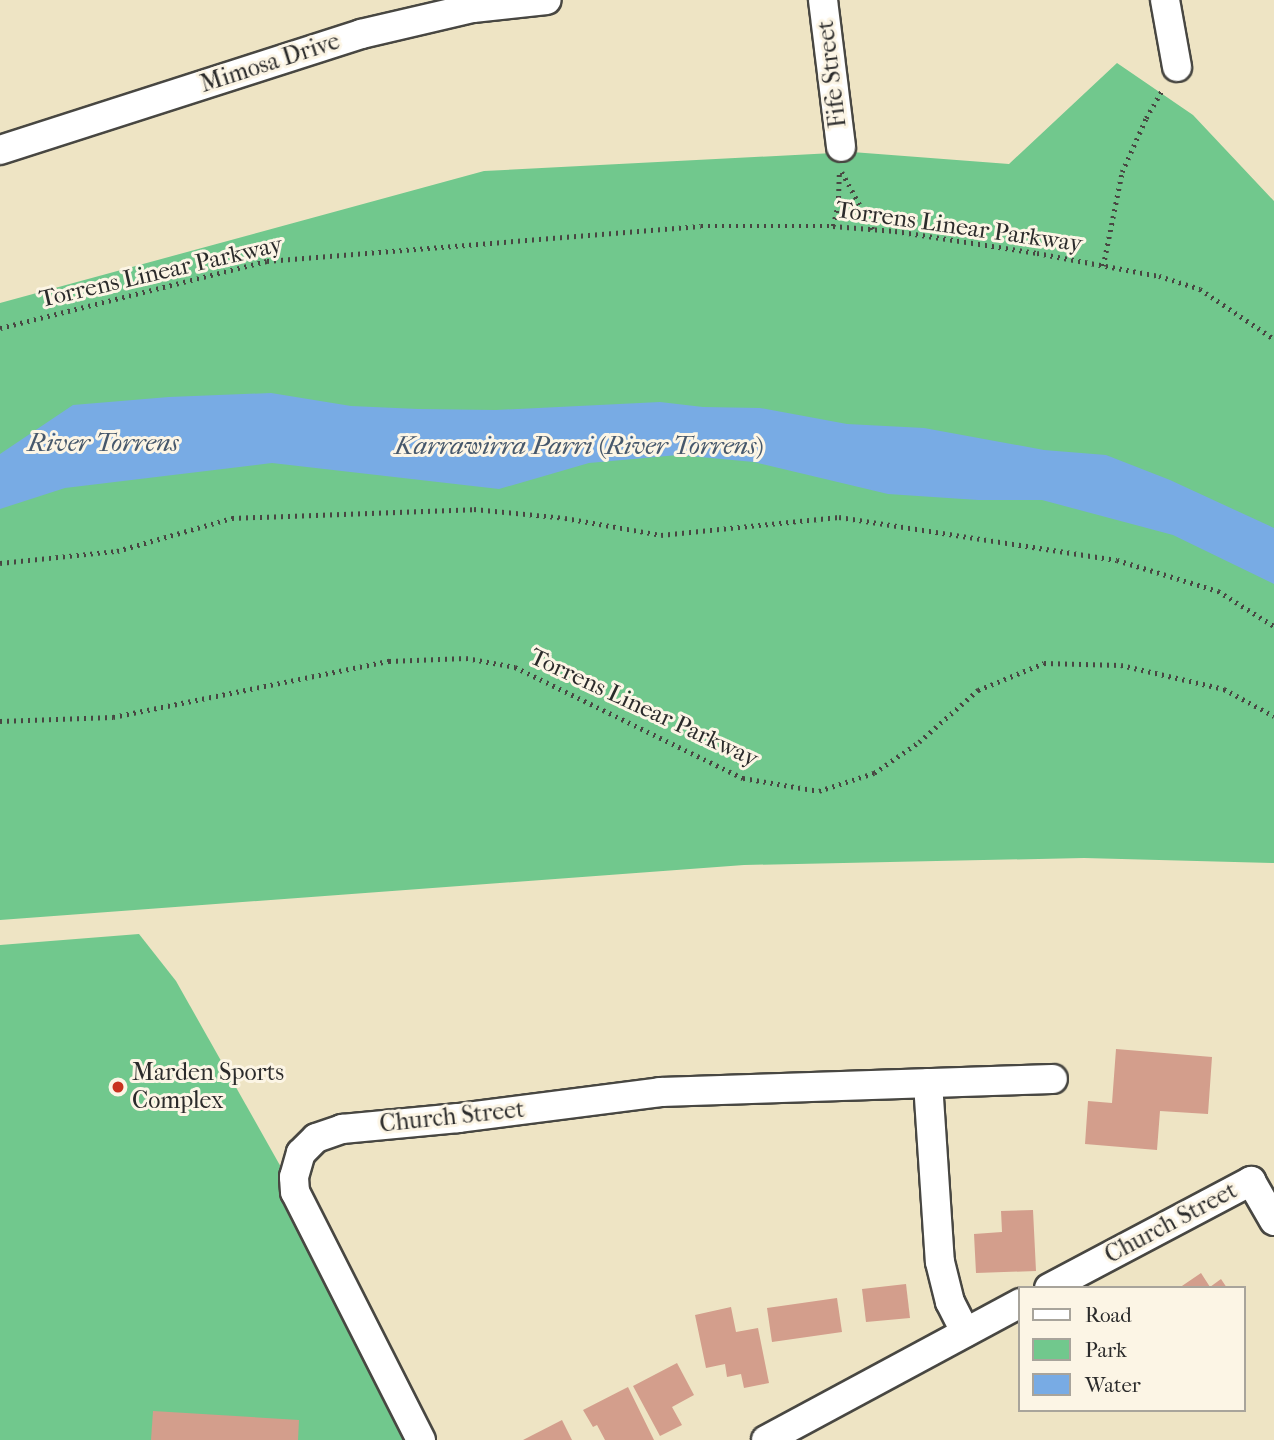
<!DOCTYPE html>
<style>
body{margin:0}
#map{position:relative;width:1274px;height:1440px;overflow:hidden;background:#eee4c4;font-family:"IM FELL French Canon",serif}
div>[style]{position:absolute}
.green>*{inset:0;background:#71c88d}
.water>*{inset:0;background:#78abe4}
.building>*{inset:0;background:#d39e8c}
.path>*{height:4.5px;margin-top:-2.25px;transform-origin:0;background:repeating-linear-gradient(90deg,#484742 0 2px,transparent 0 7px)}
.roads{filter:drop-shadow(2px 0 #484742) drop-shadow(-2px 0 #484742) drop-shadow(0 2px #484742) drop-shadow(0 -2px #484742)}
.street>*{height:28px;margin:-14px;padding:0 14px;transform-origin:14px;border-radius:14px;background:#fff}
.dots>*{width:19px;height:19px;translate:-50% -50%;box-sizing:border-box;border:4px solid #fcf5e5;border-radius:50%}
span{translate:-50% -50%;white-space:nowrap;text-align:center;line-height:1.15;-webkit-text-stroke:6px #fcf5e5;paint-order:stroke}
.street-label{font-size:24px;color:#2b2b2b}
.poi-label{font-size:24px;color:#2b2b2b}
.left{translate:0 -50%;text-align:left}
.water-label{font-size:26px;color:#46586c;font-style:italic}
.legend{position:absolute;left:1018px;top:1286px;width:228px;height:126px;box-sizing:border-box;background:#fcf5e5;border:2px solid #a8a49b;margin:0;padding:9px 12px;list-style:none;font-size:21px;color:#2b2b2b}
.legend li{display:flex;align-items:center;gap:14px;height:35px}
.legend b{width:35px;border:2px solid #a8a49b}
</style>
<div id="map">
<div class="green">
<div style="clip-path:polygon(1117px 63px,1193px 115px,1274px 201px,1274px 863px,1084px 858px,744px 865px,0 920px,0 303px,484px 171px,852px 152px,1009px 164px)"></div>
<div style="clip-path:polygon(139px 934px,176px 981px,295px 1192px,421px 1440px,0 1440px,0 945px)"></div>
</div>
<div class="water">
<div style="clip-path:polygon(271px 393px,351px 406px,418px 409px,496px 410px,660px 402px,703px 407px,760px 408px,847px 424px,924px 428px,1044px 450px,1106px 455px,1170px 480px,1274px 528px,1274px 584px,1173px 535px,1042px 500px,978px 500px,888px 494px,754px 462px,678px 455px,589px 463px,499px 489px,272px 463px,65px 488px,0 509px,0 454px,73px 405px,169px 397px)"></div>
</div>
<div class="building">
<div style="clip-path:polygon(1116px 1049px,1212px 1057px,1208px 1114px,1160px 1111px,1157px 1150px,1085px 1144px,1088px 1101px,1112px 1103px)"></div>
<div style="clip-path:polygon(1033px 1210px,1036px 1271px,976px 1273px,974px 1234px,1002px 1232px,1001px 1211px)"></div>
<div style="clip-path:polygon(1201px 1273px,1210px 1287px,1221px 1279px,1227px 1288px,1179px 1288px)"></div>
<div style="clip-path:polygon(906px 1284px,910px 1318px,866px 1322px,862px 1289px)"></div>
<div style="clip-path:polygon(837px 1298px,842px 1332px,772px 1342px,767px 1308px)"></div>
<div style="clip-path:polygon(731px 1307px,736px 1332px,758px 1328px,769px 1383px,744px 1388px,741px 1374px,727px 1377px,725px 1364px,706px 1368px,695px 1315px)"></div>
<div style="clip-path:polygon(677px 1363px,694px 1395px,672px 1407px,682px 1425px,660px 1436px,633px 1386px)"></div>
<div style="clip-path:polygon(628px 1387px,654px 1440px,605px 1440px,597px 1425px,593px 1427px,583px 1410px)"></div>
<div style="clip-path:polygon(153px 1411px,299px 1420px,298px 1440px,151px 1440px)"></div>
<div style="clip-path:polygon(562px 1420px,572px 1440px,523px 1440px)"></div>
</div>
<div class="path">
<div style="left:842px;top:172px;width:65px;rotate:61.5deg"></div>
<div style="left:833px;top:226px;width:22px;rotate:-77deg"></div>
<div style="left:838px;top:205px;width:34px;rotate:-88deg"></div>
<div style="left:1103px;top:266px;width:96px;rotate:-78.6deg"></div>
<div style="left:1122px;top:172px;width:59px;rotate:-66deg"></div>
<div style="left:1146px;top:118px;width:34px;rotate:-60deg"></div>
<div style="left:0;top:328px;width:275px;rotate:-14.1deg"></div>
<div style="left:267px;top:261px;width:435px;rotate:-4.6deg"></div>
<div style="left:701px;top:226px;width:132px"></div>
<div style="left:833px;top:226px;width:62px;rotate:4.6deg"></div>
<div style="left:895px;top:231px;width:144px;rotate:8.8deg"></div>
<div style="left:1037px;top:253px;width:124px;rotate:10.7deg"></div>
<div style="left:1159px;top:276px;width:43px;rotate:17.6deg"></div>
<div style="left:1200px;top:289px;width:89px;rotate:34deg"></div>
<div style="left:0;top:563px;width:118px;rotate:-5.9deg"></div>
<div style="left:117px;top:551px;width:120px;rotate:-16deg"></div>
<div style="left:232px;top:518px;width:242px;rotate:-2.1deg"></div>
<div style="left:474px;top:509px;width:91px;rotate:5.6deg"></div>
<div style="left:565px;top:518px;width:97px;rotate:10deg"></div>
<div style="left:661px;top:535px;width:179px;rotate:-5.8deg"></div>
<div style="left:839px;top:517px;width:281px;rotate:8.8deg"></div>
<div style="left:1117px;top:560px;width:106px;rotate:17.1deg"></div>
<div style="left:1218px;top:591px;width:66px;rotate:32deg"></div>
<div style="left:0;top:721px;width:113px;rotate:-2deg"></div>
<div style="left:113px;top:717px;width:282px;rotate:-11.5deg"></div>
<div style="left:389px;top:661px;width:77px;rotate:-2.2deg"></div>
<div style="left:466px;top:658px;width:50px;rotate:10.4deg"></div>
<div style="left:515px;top:667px;width:254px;rotate:26deg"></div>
<div style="left:743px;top:778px;width:77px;rotate:9.7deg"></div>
<div style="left:819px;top:791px;width:58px;rotate:-18.1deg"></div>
<div style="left:874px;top:773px;width:55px;rotate:-34.6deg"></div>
<div style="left:919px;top:742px;width:79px;rotate:-41.4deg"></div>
<div style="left:978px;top:690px;width:71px;rotate:-22.2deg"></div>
<div style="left:1044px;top:663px;width:77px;rotate:1.5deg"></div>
<div style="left:1121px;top:665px;width:106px;rotate:13.1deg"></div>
<div style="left:1224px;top:689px;width:57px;rotate:28.4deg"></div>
</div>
<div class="roads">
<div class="street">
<div style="left:823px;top:0;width:148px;rotate:83deg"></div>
<div style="left:1165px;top:0;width:68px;rotate:79.8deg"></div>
<div style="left:0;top:150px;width:379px;rotate:-17.8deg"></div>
<div style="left:361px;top:34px;width:115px;rotate:-13.1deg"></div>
<div style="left:473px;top:8px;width:74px;rotate:-6.2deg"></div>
<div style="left:928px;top:1083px;width:179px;rotate:86.2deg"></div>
<div style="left:940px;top:1262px;width:41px;rotate:76deg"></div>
<div style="left:950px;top:1302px;width:34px;rotate:63deg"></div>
<div style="left:1049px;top:1288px;width:229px;rotate:-27.9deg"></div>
<div style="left:1251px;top:1181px;width:46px;rotate:60.1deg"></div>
<div style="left:421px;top:1440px;width:278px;rotate:-116.9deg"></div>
<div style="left:295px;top:1192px;width:15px;rotate:-94deg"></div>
<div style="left:294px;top:1177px;width:25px;rotate:-74deg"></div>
<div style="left:301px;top:1153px;width:21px;rotate:-45deg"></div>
<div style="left:316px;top:1138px;width:28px;rotate:-19deg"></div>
<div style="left:342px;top:1129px;width:117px;rotate:-5.4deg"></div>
<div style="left:458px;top:1118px;width:204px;rotate:-7.3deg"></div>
<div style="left:660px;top:1092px;width:393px;rotate:-1.9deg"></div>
<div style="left:766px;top:1440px;width:289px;rotate:-28.3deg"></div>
</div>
</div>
<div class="dots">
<div style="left:118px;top:1087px;background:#c8321e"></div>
</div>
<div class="street-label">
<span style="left:270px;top:63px;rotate:-18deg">Mimosa Drive</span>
<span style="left:832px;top:74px;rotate:-97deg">Fife Street</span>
<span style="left:959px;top:227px;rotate:8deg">Torrens Linear Parkway</span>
<span style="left:161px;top:272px;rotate:-13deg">Torrens Linear Parkway</span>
<span style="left:644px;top:708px;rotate:25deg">Torrens Linear Parkway</span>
<span style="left:452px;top:1117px;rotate:-6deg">Church Street</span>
<span style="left:1171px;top:1223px;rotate:-28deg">Church Street</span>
</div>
<div class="poi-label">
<span class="left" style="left:132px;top:1087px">Marden Sports<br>Complex</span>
</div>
<div class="water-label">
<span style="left:103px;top:443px">River Torrens</span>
<span style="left:579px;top:446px">Karrawirra Parri (River Torrens)</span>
</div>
<ul class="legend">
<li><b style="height:9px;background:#fff"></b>Road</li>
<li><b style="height:19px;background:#71c88d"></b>Park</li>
<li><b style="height:19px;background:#78abe4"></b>Water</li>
</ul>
</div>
